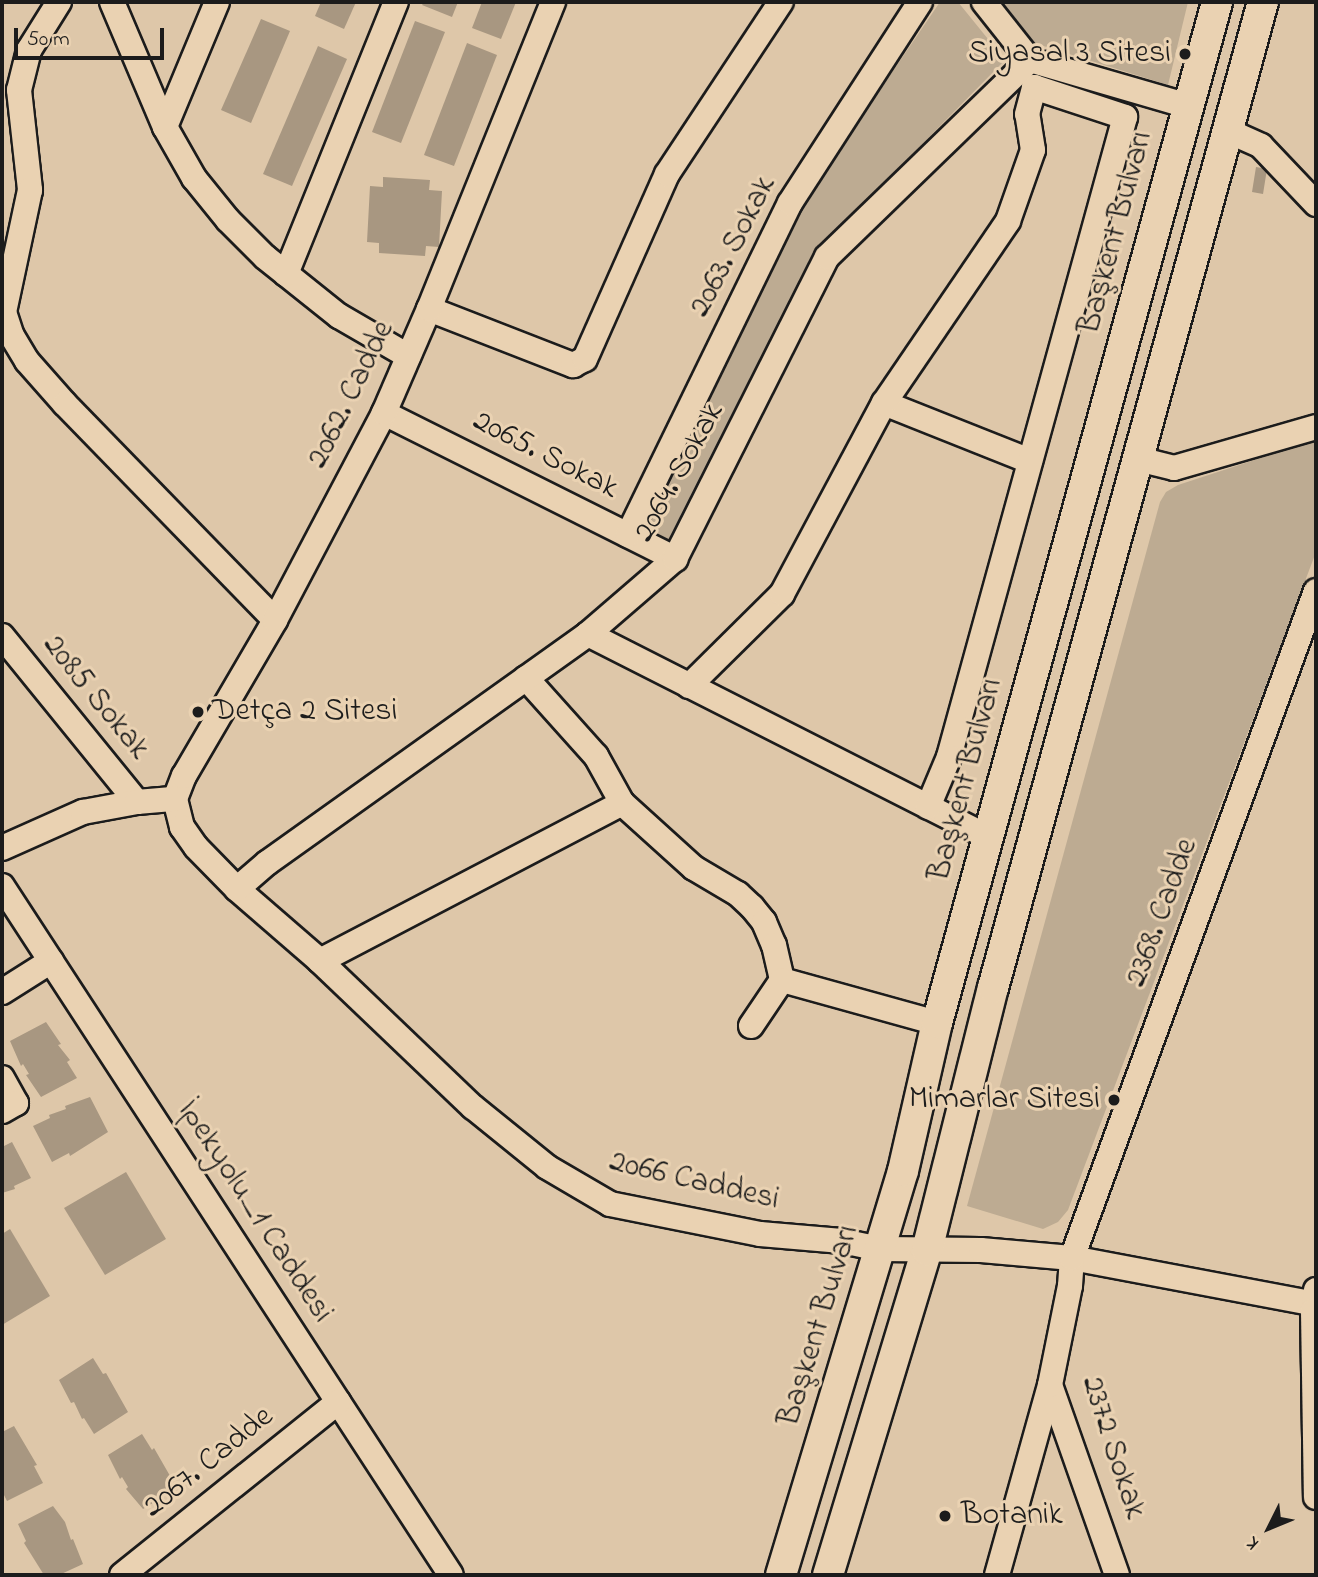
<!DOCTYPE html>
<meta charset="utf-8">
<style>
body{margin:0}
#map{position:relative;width:1318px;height:1577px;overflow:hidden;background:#dec7a9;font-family:"Indie Flower",sans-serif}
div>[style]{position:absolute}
.green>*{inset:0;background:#bdab92}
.building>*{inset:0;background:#a89781}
.roads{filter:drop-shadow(2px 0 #1c1c1c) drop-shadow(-2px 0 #1c1c1c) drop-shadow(0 2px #1c1c1c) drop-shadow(0 -2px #1c1c1c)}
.minor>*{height:24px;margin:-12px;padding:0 12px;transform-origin:12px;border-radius:12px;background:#ead2b2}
.major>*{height:30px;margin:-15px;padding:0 15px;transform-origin:15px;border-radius:15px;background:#ead2b2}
.dots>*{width:19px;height:19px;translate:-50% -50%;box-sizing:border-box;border:4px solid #ead2b2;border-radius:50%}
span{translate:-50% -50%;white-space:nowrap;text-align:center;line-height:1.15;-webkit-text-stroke:6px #ead2b2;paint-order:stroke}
.poi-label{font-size:32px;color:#1c1c1c}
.right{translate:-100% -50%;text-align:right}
.left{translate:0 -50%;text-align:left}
.street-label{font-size:32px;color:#1c1c1c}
.frame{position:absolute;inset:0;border:4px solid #1c1c1c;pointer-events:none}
.north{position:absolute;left:1234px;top:1493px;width:70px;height:70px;-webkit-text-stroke:5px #ead2b2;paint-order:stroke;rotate:227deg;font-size:19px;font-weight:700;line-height:28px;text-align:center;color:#1c1c1c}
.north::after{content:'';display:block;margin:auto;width:24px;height:32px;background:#1c1c1c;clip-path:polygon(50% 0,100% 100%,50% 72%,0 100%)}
.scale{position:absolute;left:14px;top:28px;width:150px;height:32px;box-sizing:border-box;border:4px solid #1c1c1c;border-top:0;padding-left:9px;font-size:21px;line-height:24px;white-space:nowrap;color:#1c1c1c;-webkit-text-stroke:5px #ead2b2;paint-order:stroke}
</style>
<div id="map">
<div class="green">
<div style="clip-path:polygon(940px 2px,958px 2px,1005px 60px,816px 252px,673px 542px,646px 528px,799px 209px)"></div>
<div style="clip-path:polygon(1002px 2px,1188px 2px,1168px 85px,1034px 43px)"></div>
<div style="clip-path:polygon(1316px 440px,1316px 552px,1068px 1210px,1058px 1222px,1043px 1229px,967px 1206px,1160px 502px,1166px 492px,1178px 485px)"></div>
</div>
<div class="building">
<div style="clip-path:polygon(321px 2px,356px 2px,344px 29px,315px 16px)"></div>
<div style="clip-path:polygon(424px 2px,458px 2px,452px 17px,422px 5px)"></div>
<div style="clip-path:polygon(482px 2px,516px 2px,501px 39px,472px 28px)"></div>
<div style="clip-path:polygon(261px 19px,290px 31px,251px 123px,221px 110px)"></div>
<div style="clip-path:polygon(415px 21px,445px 32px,401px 143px,372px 132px)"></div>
<div style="clip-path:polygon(467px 43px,497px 55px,454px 166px,424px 155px)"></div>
<div style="clip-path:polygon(318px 46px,347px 59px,292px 186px,263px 174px)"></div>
<div style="clip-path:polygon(1256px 167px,1267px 169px,1263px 194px,1252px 192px)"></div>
<div style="clip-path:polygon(383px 177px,430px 180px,429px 190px,442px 191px,439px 247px,426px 246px,425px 256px,379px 253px,379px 243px,367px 242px,370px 186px,383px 187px)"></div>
<div style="clip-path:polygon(46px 1022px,61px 1044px,58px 1045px,70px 1060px,67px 1062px,77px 1078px,41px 1097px,26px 1075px,29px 1074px,23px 1064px,21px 1066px,10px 1041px)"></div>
<div style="clip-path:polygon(90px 1097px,108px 1132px,70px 1156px,69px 1153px,52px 1162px,33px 1126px,50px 1118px,49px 1115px,66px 1109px,65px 1106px)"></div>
<div style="clip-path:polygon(12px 1142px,31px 1178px,14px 1186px,15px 1189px,2px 1193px,2px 1147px)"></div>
<div style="clip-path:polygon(126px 1172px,166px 1239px,105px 1275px,64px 1208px)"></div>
<div style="clip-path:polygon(10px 1229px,50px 1296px,2px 1325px,2px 1234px)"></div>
<div style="clip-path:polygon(93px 1358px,103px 1374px,106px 1373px,128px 1412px,94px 1434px,84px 1418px,82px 1419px,74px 1402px,71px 1403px,59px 1380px)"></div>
<div style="clip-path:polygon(14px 1426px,37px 1465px,34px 1466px,43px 1483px,7px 1501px,2px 1491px,2px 1432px)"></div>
<div style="clip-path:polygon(142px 1434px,152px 1450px,154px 1448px,177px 1488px,143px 1509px,126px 1489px,128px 1487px,122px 1477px,120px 1479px,108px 1455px)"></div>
<div style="clip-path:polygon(53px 1506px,65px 1522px,71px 1540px,73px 1539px,83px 1564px,59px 1575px,44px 1575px,24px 1543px,26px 1541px,18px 1524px)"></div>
</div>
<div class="roads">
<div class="minor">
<div style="left:59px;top:2px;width:57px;rotate:122deg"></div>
<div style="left:29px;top:50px;width:41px;rotate:104deg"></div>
<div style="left:19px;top:90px;width:101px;rotate:83.7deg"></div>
<div style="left:30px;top:190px;width:125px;rotate:102deg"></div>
<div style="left:4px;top:312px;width:25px;rotate:72deg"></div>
<div style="left:12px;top:336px;width:29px;rotate:59deg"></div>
<div style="left:27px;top:361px;width:57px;rotate:48.5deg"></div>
<div style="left:65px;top:404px;width:301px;rotate:45.8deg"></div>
<div style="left:112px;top:2px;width:136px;rotate:67deg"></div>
<div style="left:165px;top:127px;width:59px;rotate:60.4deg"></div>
<div style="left:194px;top:178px;width:54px;rotate:51deg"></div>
<div style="left:228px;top:220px;width:52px;rotate:45deg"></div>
<div style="left:265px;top:257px;width:95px;rotate:38.6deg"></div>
<div style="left:339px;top:316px;width:80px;rotate:30.1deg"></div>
<div style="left:984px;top:2px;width:74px;rotate:51.6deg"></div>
<div style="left:1030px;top:60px;width:165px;rotate:16.2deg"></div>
<div style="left:165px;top:127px;width:135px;rotate:-67.4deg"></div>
<div style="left:1228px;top:131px;width:36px;rotate:24deg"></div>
<div style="left:1261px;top:146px;width:80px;rotate:46.5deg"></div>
<div style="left:286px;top:274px;width:293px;rotate:-68deg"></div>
<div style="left:429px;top:309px;width:155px;rotate:21.3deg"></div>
<div style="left:573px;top:365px;width:13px;rotate:-27deg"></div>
<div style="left:585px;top:359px;width:202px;rotate:-66.1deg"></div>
<div style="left:667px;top:174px;width:206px;rotate:-56.5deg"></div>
<div style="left:884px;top:403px;width:157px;rotate:21.7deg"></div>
<div style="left:384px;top:413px;width:326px;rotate:26.6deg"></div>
<div style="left:1138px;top:459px;width:37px;rotate:14deg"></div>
<div style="left:1174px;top:468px;width:148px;rotate:-16.1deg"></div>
<div style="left:628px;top:535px;width:369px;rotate:-64deg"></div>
<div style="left:790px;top:203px;width:239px;rotate:-57.1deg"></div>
<div style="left:588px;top:634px;width:449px;rotate:26.9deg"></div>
<div style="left:2px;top:636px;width:214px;rotate:50.9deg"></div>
<div style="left:526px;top:678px;width:105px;rotate:48.1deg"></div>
<div style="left:596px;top:756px;width:54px;rotate:61deg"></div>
<div style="left:622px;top:803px;width:97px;rotate:42.1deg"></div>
<div style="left:694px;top:868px;width:51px;rotate:30.6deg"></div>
<div style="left:738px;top:894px;width:19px;rotate:43deg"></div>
<div style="left:752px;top:907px;width:19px;rotate:51deg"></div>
<div style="left:764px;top:922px;width:25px;rotate:67deg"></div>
<div style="left:774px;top:945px;width:36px;rotate:77deg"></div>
<div style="left:782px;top:980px;width:161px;rotate:15.5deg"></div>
<div style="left:689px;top:686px;width:131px;rotate:-44.7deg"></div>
<div style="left:782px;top:594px;width:217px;rotate:-61.9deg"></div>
<div style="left:884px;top:403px;width:220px;rotate:-55.7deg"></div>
<div style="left:1008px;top:221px;width:75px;rotate:-70.6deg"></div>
<div style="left:1033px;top:150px;width:36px;rotate:-99deg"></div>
<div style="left:1027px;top:114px;width:28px;rotate:-75deg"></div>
<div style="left:1034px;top:87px;width:96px;rotate:18.2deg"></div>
<div style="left:1125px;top:117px;width:664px;rotate:105.38deg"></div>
<div style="left:949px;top:757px;width:54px;rotate:112.8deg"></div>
<div style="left:175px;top:799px;width:29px;rotate:76deg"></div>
<div style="left:182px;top:827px;width:24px;rotate:55deg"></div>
<div style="left:196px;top:847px;width:59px;rotate:45.7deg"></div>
<div style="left:237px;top:889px;width:110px;rotate:40.9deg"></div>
<div style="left:320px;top:961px;width:211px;rotate:43.7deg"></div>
<div style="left:473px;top:1107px;width:95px;rotate:39deg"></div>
<div style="left:547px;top:1167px;width:73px;rotate:30.4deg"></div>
<div style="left:610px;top:1204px;width:153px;rotate:11.3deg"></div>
<div style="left:760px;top:1234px;width:82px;rotate:4.9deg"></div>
<div style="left:842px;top:1241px;width:40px;rotate:12deg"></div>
<div style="left:881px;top:1249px;width:100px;rotate:0.6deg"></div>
<div style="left:981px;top:1250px;width:91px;rotate:5deg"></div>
<div style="left:1072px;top:1258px;width:248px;rotate:10.7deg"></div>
<div style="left:175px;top:799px;width:25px;rotate:-69deg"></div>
<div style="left:184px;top:776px;width:181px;rotate:-59.7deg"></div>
<div style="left:275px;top:620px;width:234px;rotate:-62.2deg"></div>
<div style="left:384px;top:413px;width:113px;rotate:-66.6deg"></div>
<div style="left:429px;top:309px;width:331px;rotate:-68deg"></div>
<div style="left:2px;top:848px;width:89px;rotate:-24deg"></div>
<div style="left:83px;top:812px;width:55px;rotate:-10.5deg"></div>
<div style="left:137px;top:802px;width:38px;rotate:-5deg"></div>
<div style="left:2px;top:886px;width:822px;rotate:56.91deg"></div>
<div style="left:237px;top:889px;width:40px;rotate:-41deg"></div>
<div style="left:267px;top:863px;width:394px;rotate:-35.5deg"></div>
<div style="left:588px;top:634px;width:115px;rotate:-40.8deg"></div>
<div style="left:675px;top:559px;width:338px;rotate:-63.3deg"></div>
<div style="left:827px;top:257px;width:283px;rotate:-44.1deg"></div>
<div style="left:320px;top:961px;width:341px;rotate:-27.6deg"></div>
<div style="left:2px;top:992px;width:58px;rotate:-32.3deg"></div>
<div style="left:751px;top:1026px;width:55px;rotate:-56deg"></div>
<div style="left:2px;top:1078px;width:29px;rotate:61deg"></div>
<div style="left:16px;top:1103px;width:16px;rotate:150deg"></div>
<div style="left:1316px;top:1290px;width:21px;rotate:98deg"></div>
<div style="left:1313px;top:1311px;width:186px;rotate:89.1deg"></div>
<div style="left:122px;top:1575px;width:277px;rotate:-38.7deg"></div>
<div style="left:997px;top:1575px;width:197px;rotate:-74.4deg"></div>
<div style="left:1117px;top:1575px;width:201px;rotate:-109.4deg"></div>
<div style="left:1050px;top:1385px;width:101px;rotate:-78.6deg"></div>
<div style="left:1070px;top:1286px;width:28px;rotate:-86deg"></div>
<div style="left:1072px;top:1258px;width:710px;rotate:-69.91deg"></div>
</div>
<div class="major">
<div style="left:781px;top:1575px;width:422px;rotate:-73.2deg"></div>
<div style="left:903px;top:1171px;width:152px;rotate:-77.1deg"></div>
<div style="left:937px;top:1023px;width:1059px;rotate:-74.66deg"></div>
<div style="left:828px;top:1575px;width:340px;rotate:-73.1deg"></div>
<div style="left:927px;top:1250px;width:270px;rotate:-75.9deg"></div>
<div style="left:993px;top:988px;width:1022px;rotate:-74.69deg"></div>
</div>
</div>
<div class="dots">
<div style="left:1185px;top:54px;background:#1c1c1c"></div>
<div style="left:198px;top:712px;background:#1c1c1c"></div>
<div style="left:1114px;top:1100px;background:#1c1c1c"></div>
<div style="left:945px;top:1516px;background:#1c1c1c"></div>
</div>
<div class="poi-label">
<span class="right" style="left:1171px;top:54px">Siyasal 3 Sitesi</span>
<span class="left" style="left:212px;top:712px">Detça 2 Sitesi</span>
<span class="right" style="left:1100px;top:1100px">Mimarlar Sitesi</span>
<span class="left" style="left:961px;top:1516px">Botanik</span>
</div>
<div class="street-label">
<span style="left:1117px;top:233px;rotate:-75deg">Başkent Bulvarı</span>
<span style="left:734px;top:247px;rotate:-63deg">2063. Sokak</span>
<span style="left:352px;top:395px;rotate:-64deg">2062. Cadde</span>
<span style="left:545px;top:456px;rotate:27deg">2065. Sokak</span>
<span style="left:680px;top:473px;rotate:-61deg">2064. Sokak</span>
<span style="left:95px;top:698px;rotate:51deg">2085 Sokak</span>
<span style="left:967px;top:780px;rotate:-75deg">Başkent Bulvarı</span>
<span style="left:1163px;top:913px;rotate:-70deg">2368. Cadde</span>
<span style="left:694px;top:1182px;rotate:13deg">2066 Caddesi</span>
<span style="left:254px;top:1212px;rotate:57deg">İpekyolu_1 Caddesi</span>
<span style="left:820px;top:1326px;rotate:-73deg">Başkent Bulvarı</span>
<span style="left:1112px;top:1448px;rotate:72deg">2372 Sokak</span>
<span style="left:209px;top:1463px;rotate:-39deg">2067. Cadde</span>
</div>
<div class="frame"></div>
<div class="north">K</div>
<div class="scale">50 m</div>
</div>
